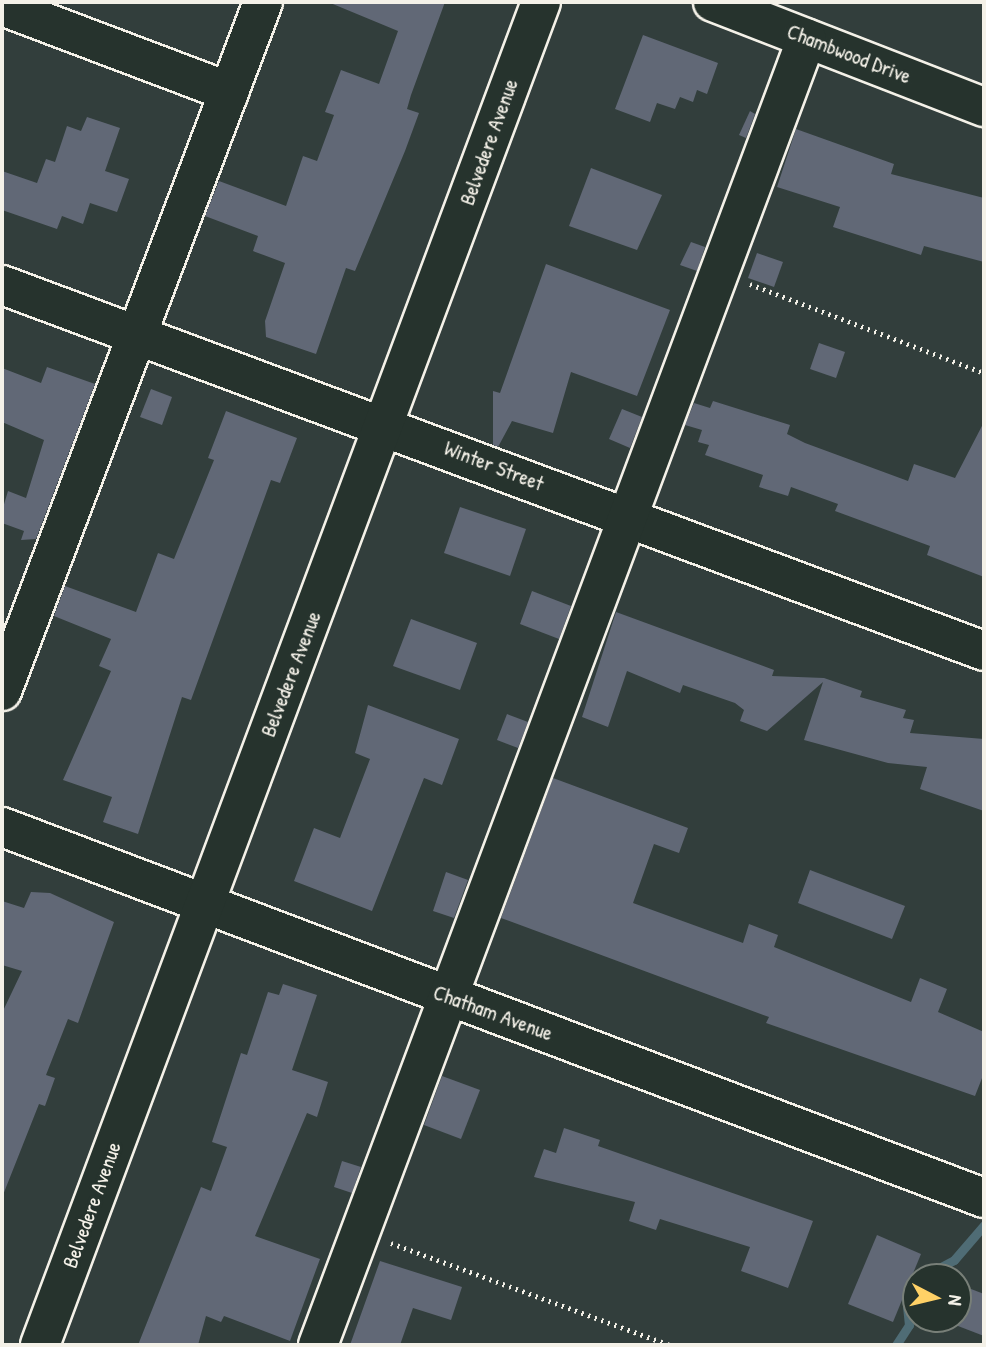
<!DOCTYPE html>
<style>
body{margin:0}
#map{position:relative;width:986px;height:1347px;overflow:hidden;background:#323e3c;font-family:"Patrick Hand",sans-serif}
div>[style]{position:absolute}
.stream>*{height:9px;margin:-4.5px;padding:0 4.5px;transform-origin:4.5px;border-radius:4.5px;background:#4f6c75}
.building>*{inset:0;background:#616876}
.path>*{height:4.5px;margin-top:-2.25px;transform-origin:0;background:repeating-linear-gradient(90deg,#f4f1e8 0 2px,transparent 0 7px)}
.roads{filter:drop-shadow(2px 0 #f4f1e8) drop-shadow(-2px 0 #f4f1e8) drop-shadow(0 2px #f4f1e8) drop-shadow(0 -2px #f4f1e8)}
.minor>*{height:38px;margin:-19px;padding:0 19px;transform-origin:19px;border-radius:19px;background:#26332d}
span{translate:-50% -50%;white-space:nowrap;text-align:center;line-height:1.15;-webkit-text-stroke:6px #26332d;paint-order:stroke}
.street-label{font-size:21px;color:#f4f1e8}
.frame{position:absolute;inset:0;border:4px solid #f4f1e8;pointer-events:none}
.north{position:absolute;left:902px;top:1263px;width:70px;height:70px;box-sizing:border-box;background:#26332d;border:2px solid #787f78;border-radius:50%;rotate:97deg;font-size:19px;font-weight:700;line-height:28px;text-align:center;color:#f4f1e8}
.north::after{content:'';display:block;margin:auto;width:24px;height:32px;background:#ffd166;clip-path:polygon(50% 0,100% 100%,50% 72%,0 100%)}
</style>
<div id="map">
<div class="stream">
<div style="left:922px;top:1277px;width:36px;rotate:-28deg"></div>
<div style="left:954px;top:1260px;width:46px;rotate:-49.4deg"></div>
<div style="left:896px;top:1345px;width:24px;rotate:-57deg"></div>
<div style="left:909px;top:1325px;width:30px;rotate:-96deg"></div>
<div style="left:906px;top:1295px;width:15px;rotate:-48deg"></div>
</div>
<div class="building">
<div style="clip-path:polygon(328px 2px,445px 2px,411px 95px,407px 109px,419px 113px,405px 151px,355px 271px,346px 268px,316px 354px,266px 337px,265px 321px,285px 263px,253px 251px,258px 236px,205px 216px,219px 181px,286px 206px,303px 156px,317px 161px,334px 115px,325px 112px,341px 70px,379px 84px,398px 31px)"></div>
<div style="clip-path:polygon(643px 35px,718px 63px,707px 94px,697px 90px,693px 102px,680px 97px,675px 109px,657px 103px,650px 122px,615px 109px)"></div>
<div style="clip-path:polygon(750px 111px,755px 114px,746px 138px,739px 135px)"></div>
<div style="clip-path:polygon(87px 117px,120px 128px,105px 171px,129px 179px,117px 212px,90px 203px,83px 224px,62px 216px,57px 229px,2px 210px,2px 171px,37px 183px,46px 159px,55px 162px,67px 126px,81px 131px)"></div>
<div style="clip-path:polygon(796px 129px,894px 164px,891px 174px,984px 198px,984px 262px,924px 246px,921px 255px,833px 227px,840px 207px,777px 187px)"></div>
<div style="clip-path:polygon(591px 168px,662px 195px,637px 250px,569px 226px)"></div>
<div style="clip-path:polygon(691px 242px,705px 247px,697px 271px,680px 265px)"></div>
<div style="clip-path:polygon(757px 253px,783px 262px,774px 287px,748px 278px)"></div>
<div style="clip-path:polygon(546px 264px,670px 310px,637px 396px,571px 372px,553px 433px,512px 421px,498px 447px,493px 445px,493px 391px,500px 393px)"></div>
<div style="clip-path:polygon(819px 343px,845px 352px,836px 378px,810px 369px)"></div>
<div style="clip-path:polygon(47px 367px,95px 384px,36px 539px,21px 540px,24px 531px,2px 523px,2px 511px,8px 491px,26px 498px,44px 440px,2px 422px,2px 368px,41px 383px)"></div>
<div style="clip-path:polygon(151px 389px,172px 397px,162px 425px,140px 417px)"></div>
<div style="clip-path:polygon(713px 401px,790px 425px,787px 434px,805px 443px,908px 481px,914px 464px,955px 478px,984px 422px,984px 577px,927px 555px,930px 546px,835px 511px,838px 504px,791px 487px,788px 496px,759px 487px,763px 475px,705px 455px,709px 445px,698px 442px,702px 430px,685px 425px,694px 403px,710px 408px)"></div>
<div style="clip-path:polygon(622px 409px,642px 417px,630px 448px,609px 439px)"></div>
<div style="clip-path:polygon(226px 411px,297px 438px,280px 483px,271px 480px,191px 700px,182px 697px,138px 834px,103px 822px,112px 797px,63px 780px,111px 671px,99px 666px,111px 639px,54px 616px,65px 586px,136px 612px,158px 553px,174px 559px,214px 460px,208px 458px)"></div>
<div style="clip-path:polygon(460px 507px,526px 529px,510px 576px,444px 553px)"></div>
<div style="clip-path:polygon(532px 591px,571px 606px,559px 639px,520px 624px)"></div>
<div style="clip-path:polygon(616px 612px,774px 670px,772px 676px,824px 678px,862px 691px,860px 697px,906px 710px,903px 718px,914px 720px,910px 733px,984px 739px,984px 811px,920px 789px,927px 767px,888px 763px,804px 740px,823px 682px,767px 731px,740px 721px,744px 710px,735px 703px,683px 685px,680px 693px,627px 671px,608px 727px,582px 717px)"></div>
<div style="clip-path:polygon(411px 619px,477px 643px,460px 690px,393px 666px)"></div>
<div style="clip-path:polygon(368px 705px,459px 739px,442px 785px,424px 778px,372px 911px,294px 881px,314px 828px,340px 838px,370px 759px,355px 753px)"></div>
<div style="clip-path:polygon(507px 714px,528px 722px,518px 748px,497px 740px)"></div>
<div style="clip-path:polygon(553px 778px,688px 828px,679px 853px,654px 844px,633px 903px,743px 943px,749px 924px,778px 935px,774px 947px,911px 1002px,920px 978px,947px 989px,938px 1012px,984px 1032px,984px 1073px,975px 1096px,766px 1023px,769px 1017px,501px 918px)"></div>
<div style="clip-path:polygon(810px 870px,905px 906px,892px 939px,798px 903px)"></div>
<div style="clip-path:polygon(446px 872px,468px 880px,454px 918px,433px 911px)"></div>
<div style="clip-path:polygon(31px 892px,50px 893px,114px 922px,78px 1023px,68px 1019px,46px 1075px,55px 1078px,45px 1106px,39px 1104px,3px 1195px,2px 1013px,22px 971px,2px 965px,2px 901px,24px 908px)"></div>
<div style="clip-path:polygon(283px 984px,317px 995px,292px 1070px,328px 1082px,317px 1117px,307px 1113px,255px 1236px,320px 1259px,290px 1341px,224px 1316px,221px 1322px,206px 1316px,198px 1345px,138px 1345px,201px 1187px,211px 1191px,227px 1147px,212px 1142px,241px 1053px,247px 1055px,268px 992px,279px 995px)"></div>
<div style="clip-path:polygon(442px 1076px,480px 1090px,461px 1139px,424px 1125px)"></div>
<div style="clip-path:polygon(564px 1128px,600px 1140px,598px 1146px,813px 1221px,788px 1288px,741px 1271px,750px 1247px,660px 1219px,656px 1230px,629px 1221px,635px 1202px,534px 1177px,544px 1149px,556px 1153px)"></div>
<div style="clip-path:polygon(342px 1161px,361px 1167px,352px 1193px,334px 1187px)"></div>
<div style="clip-path:polygon(877px 1235px,921px 1254px,893px 1322px,848px 1304px)"></div>
<div style="clip-path:polygon(380px 1261px,462px 1287px,451px 1320px,413px 1308px,400px 1345px,350px 1345px)"></div>
<div style="clip-path:polygon(958px 1284px,984px 1294px,984px 1336px,958px 1326px)"></div>
</div>
<div class="path">
<div style="left:750px;top:284px;width:250px;rotate:20.8deg"></div>
<div style="left:391px;top:1243px;width:296px;rotate:20.1deg"></div>
</div>
<div class="roads">
<div class="minor">
<div style="left:713px;top:2px;width:291px;rotate:21.2deg"></div>
<div style="left:2px;top:6px;width:243px;rotate:20.7deg"></div>
<div style="left:2px;top:285px;width:1048px;rotate:20.44deg"></div>
<div style="left:2px;top:691px;width:737px;rotate:-69.25deg"></div>
<div style="left:2px;top:827px;width:1050px;rotate:20.7deg"></div>
<div style="left:40px;top:1345px;width:1433px;rotate:-69.54deg"></div>
<div style="left:318px;top:1345px;width:1395px;rotate:-69.49deg"></div>
</div>
</div>
<div class="street-label">
<span style="left:849px;top:54px;rotate:21deg">Chambwood Drive</span>
<span style="left:489px;top:142px;rotate:-70deg">Belvedere Avenue</span>
<span style="left:494px;top:466px;rotate:21deg">Winter Street</span>
<span style="left:291px;top:674px;rotate:-69deg">Belvedere Avenue</span>
<span style="left:493px;top:1013px;rotate:20deg">Chatham Avenue</span>
<span style="left:92px;top:1205px;rotate:-70deg">Belvedere Avenue</span>
</div>
<div class="frame"></div>
<div class="north">N</div>
</div>
